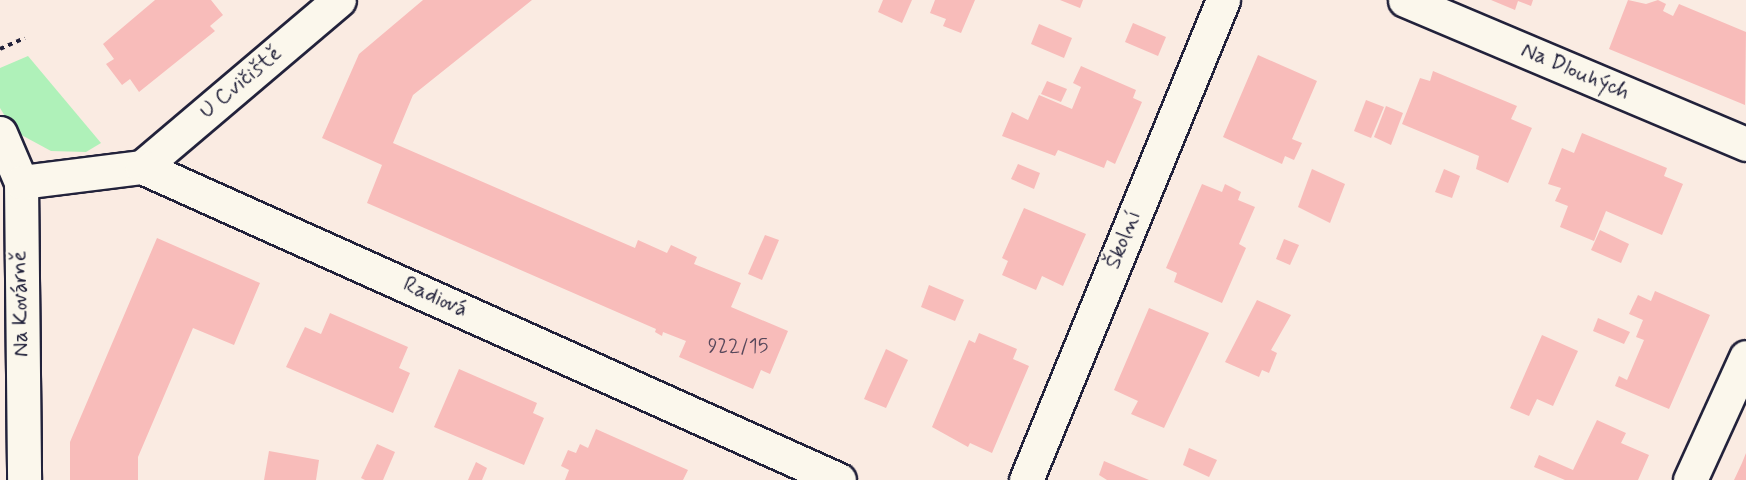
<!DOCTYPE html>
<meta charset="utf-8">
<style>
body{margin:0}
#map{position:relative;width:1746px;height:480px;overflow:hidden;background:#faebe2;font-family:Mynerve,sans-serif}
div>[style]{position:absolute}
.green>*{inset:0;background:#aff1b9}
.building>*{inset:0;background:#f8bcba}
.path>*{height:4px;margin-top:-2px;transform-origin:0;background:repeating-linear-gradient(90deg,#22223b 0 4.5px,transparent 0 9px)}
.roads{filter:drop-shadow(2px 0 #22223b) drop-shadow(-2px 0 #22223b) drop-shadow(0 2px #22223b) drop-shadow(0 -2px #22223b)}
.street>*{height:33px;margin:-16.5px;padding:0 16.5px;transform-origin:16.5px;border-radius:16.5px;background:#fbf7ec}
span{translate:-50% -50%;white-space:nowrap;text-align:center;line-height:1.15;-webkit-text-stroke:4.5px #fbf7ec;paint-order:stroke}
.number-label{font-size:20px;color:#58485b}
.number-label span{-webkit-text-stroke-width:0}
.street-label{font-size:22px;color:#22223b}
</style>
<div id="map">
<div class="green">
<div style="clip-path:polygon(28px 56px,101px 143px,86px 152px,51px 151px,14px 131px,0 108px,0 68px)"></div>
</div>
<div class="building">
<div style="clip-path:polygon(155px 0,211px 0,223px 15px,210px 26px,215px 31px,139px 92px,130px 79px,122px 85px,106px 64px,114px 59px,103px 44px)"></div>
<div style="clip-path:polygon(423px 0,532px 0,413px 95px,393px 143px,635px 248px,638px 240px,667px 253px,671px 245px,697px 257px,694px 264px,741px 283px,731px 307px,788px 331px,770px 374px,761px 370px,753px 389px,679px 357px,686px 341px,663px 332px,662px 336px,655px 332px,656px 329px,367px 203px,382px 165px,322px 138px,359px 54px)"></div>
<div style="clip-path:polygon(883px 0,912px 0,902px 23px,878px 12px)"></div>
<div style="clip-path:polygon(935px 0,975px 0,961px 33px,943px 26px,946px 19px,930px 13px)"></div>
<div style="clip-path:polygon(1060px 0,1083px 0,1080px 8px)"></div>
<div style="clip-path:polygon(1491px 0,1533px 0,1531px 6px,1518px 1px,1515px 10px)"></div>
<div style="clip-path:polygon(1628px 0,1646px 4px,1658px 0,1666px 4px,1663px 11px,1673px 16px,1679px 4px,1746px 32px,1745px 105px,1609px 49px)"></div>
<div style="clip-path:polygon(1133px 23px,1166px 37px,1158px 56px,1125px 42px)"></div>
<div style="clip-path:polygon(1039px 24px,1072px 38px,1064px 58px,1031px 44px)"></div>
<div style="clip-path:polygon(1258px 55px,1317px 81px,1292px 139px,1302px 143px,1294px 160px,1285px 156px,1282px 164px,1223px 137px)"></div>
<div style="clip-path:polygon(1081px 66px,1136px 90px,1133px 98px,1142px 102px,1115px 164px,1107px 160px,1104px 168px,1058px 150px,1055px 156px,1002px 136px,1012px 112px,1028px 120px,1039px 95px,1072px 109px,1081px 87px,1073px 83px)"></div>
<div style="clip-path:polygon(1433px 71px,1517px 106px,1511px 119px,1532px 128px,1508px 183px,1476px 169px,1479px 156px,1402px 124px,1420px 78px,1430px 81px)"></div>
<div style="clip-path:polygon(1047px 81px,1067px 89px,1061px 102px,1041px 94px)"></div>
<div style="clip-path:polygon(1366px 100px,1384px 107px,1371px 138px,1354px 131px)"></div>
<div style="clip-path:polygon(1386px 106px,1403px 113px,1391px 145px,1374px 137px)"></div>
<div style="clip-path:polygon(1582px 133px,1667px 168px,1664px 176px,1683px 184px,1662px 235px,1606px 211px,1594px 241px,1560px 227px,1568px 206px,1555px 201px,1561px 188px,1548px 184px,1562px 148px,1574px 153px)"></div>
<div style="clip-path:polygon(1018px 164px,1040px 173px,1034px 189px,1011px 179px)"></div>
<div style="clip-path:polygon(1312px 169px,1345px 184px,1330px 223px,1298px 207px)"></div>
<div style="clip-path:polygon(1444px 169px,1460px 176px,1452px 198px,1435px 192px)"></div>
<div style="clip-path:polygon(1202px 184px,1222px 192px,1225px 184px,1241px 192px,1238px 200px,1255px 207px,1239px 244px,1246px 248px,1222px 303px,1174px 282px,1177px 273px,1166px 268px)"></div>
<div style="clip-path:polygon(1024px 208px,1086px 234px,1063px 286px,1042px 276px,1036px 290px,1002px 275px,1008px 261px,1002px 258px)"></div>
<div style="clip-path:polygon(1600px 230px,1629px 244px,1621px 263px,1591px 250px)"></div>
<div style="clip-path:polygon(765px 235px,779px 240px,762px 280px,748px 274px)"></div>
<div style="clip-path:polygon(157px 238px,260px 283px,234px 345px,193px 328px,138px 457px,138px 480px,70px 480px,70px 442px)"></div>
<div style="clip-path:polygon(1284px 239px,1299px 245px,1290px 265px,1276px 259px)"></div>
<div style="clip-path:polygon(929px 285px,964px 300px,955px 321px,921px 307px)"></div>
<div style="clip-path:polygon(1655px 291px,1710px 315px,1669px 409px,1615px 386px,1619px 376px,1627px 380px,1644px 340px,1636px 337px,1643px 320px,1629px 314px,1638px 295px,1651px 301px)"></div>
<div style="clip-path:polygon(1257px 300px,1291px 315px,1271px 350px,1277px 353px,1269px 373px,1262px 370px,1259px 377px,1225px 362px)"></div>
<div style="clip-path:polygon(1149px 308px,1209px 333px,1164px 428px,1131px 414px,1138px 401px,1114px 390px)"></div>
<div style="clip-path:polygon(330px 313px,408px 347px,399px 368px,410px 373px,393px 413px,286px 367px,305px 327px,321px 334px)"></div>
<div style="clip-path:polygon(1598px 318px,1630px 332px,1624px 344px,1593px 331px)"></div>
<div style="clip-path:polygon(979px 333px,1017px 349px,1013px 359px,1029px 366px,992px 453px,970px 443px,968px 447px,932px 427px,969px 340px,975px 343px)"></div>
<div style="clip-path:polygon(1542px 335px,1578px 351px,1553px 406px,1537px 399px,1529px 416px,1510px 408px)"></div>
<div style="clip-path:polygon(886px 349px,908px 360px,886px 408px,864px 399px)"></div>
<div style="clip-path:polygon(459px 369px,537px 403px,533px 413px,544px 418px,524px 465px,434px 427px)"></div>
<div style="clip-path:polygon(1597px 420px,1626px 433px,1621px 443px,1649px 455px,1638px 480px,1565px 480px,1534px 467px,1539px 455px,1573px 470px)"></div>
<div style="clip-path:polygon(596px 429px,688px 470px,683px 480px,565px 480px,569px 470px,561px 466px,568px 450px,576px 453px,580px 444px,588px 448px)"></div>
<div style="clip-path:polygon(377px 444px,395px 452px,383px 480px,365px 480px,361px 478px)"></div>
<div style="clip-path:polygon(1189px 448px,1217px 460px,1209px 477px,1183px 465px)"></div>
<div style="clip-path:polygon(269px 451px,319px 460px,316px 480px,264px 480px)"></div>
<div style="clip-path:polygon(1746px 453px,1746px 480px,1734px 480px,1742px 463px)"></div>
<div style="clip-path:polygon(1104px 461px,1149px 480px,1107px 480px,1099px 475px)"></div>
<div style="clip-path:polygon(476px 462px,487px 468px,482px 480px,468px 480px)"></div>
</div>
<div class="path">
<div style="left:0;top:49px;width:27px;rotate:-24deg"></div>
</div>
<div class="roads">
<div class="street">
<div style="left:1405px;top:0;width:370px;rotate:22.9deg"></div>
<div style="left:0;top:133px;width:53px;rotate:66.8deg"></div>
<div style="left:21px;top:182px;width:298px;rotate:89.4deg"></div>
<div style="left:142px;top:167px;width:258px;rotate:-40.3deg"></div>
<div style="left:21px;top:182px;width:122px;rotate:-7.1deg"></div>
<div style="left:142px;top:167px;width:764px;rotate:24.18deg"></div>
<div style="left:1026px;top:480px;width:519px;rotate:-67.69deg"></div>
<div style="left:1690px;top:480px;width:135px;rotate:-65.5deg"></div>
</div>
</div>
<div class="number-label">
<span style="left:738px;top:346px">922/15</span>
</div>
<div class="street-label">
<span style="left:1575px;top:72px;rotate:23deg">Na Dlouhých</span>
<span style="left:241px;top:83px;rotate:-40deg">U Cvičiště</span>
<span style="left:1124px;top:240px;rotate:-68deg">Školní</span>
<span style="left:435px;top:298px;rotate:24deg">Radiová</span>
<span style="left:21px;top:304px;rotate:-91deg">Na Kovárně</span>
</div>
</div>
